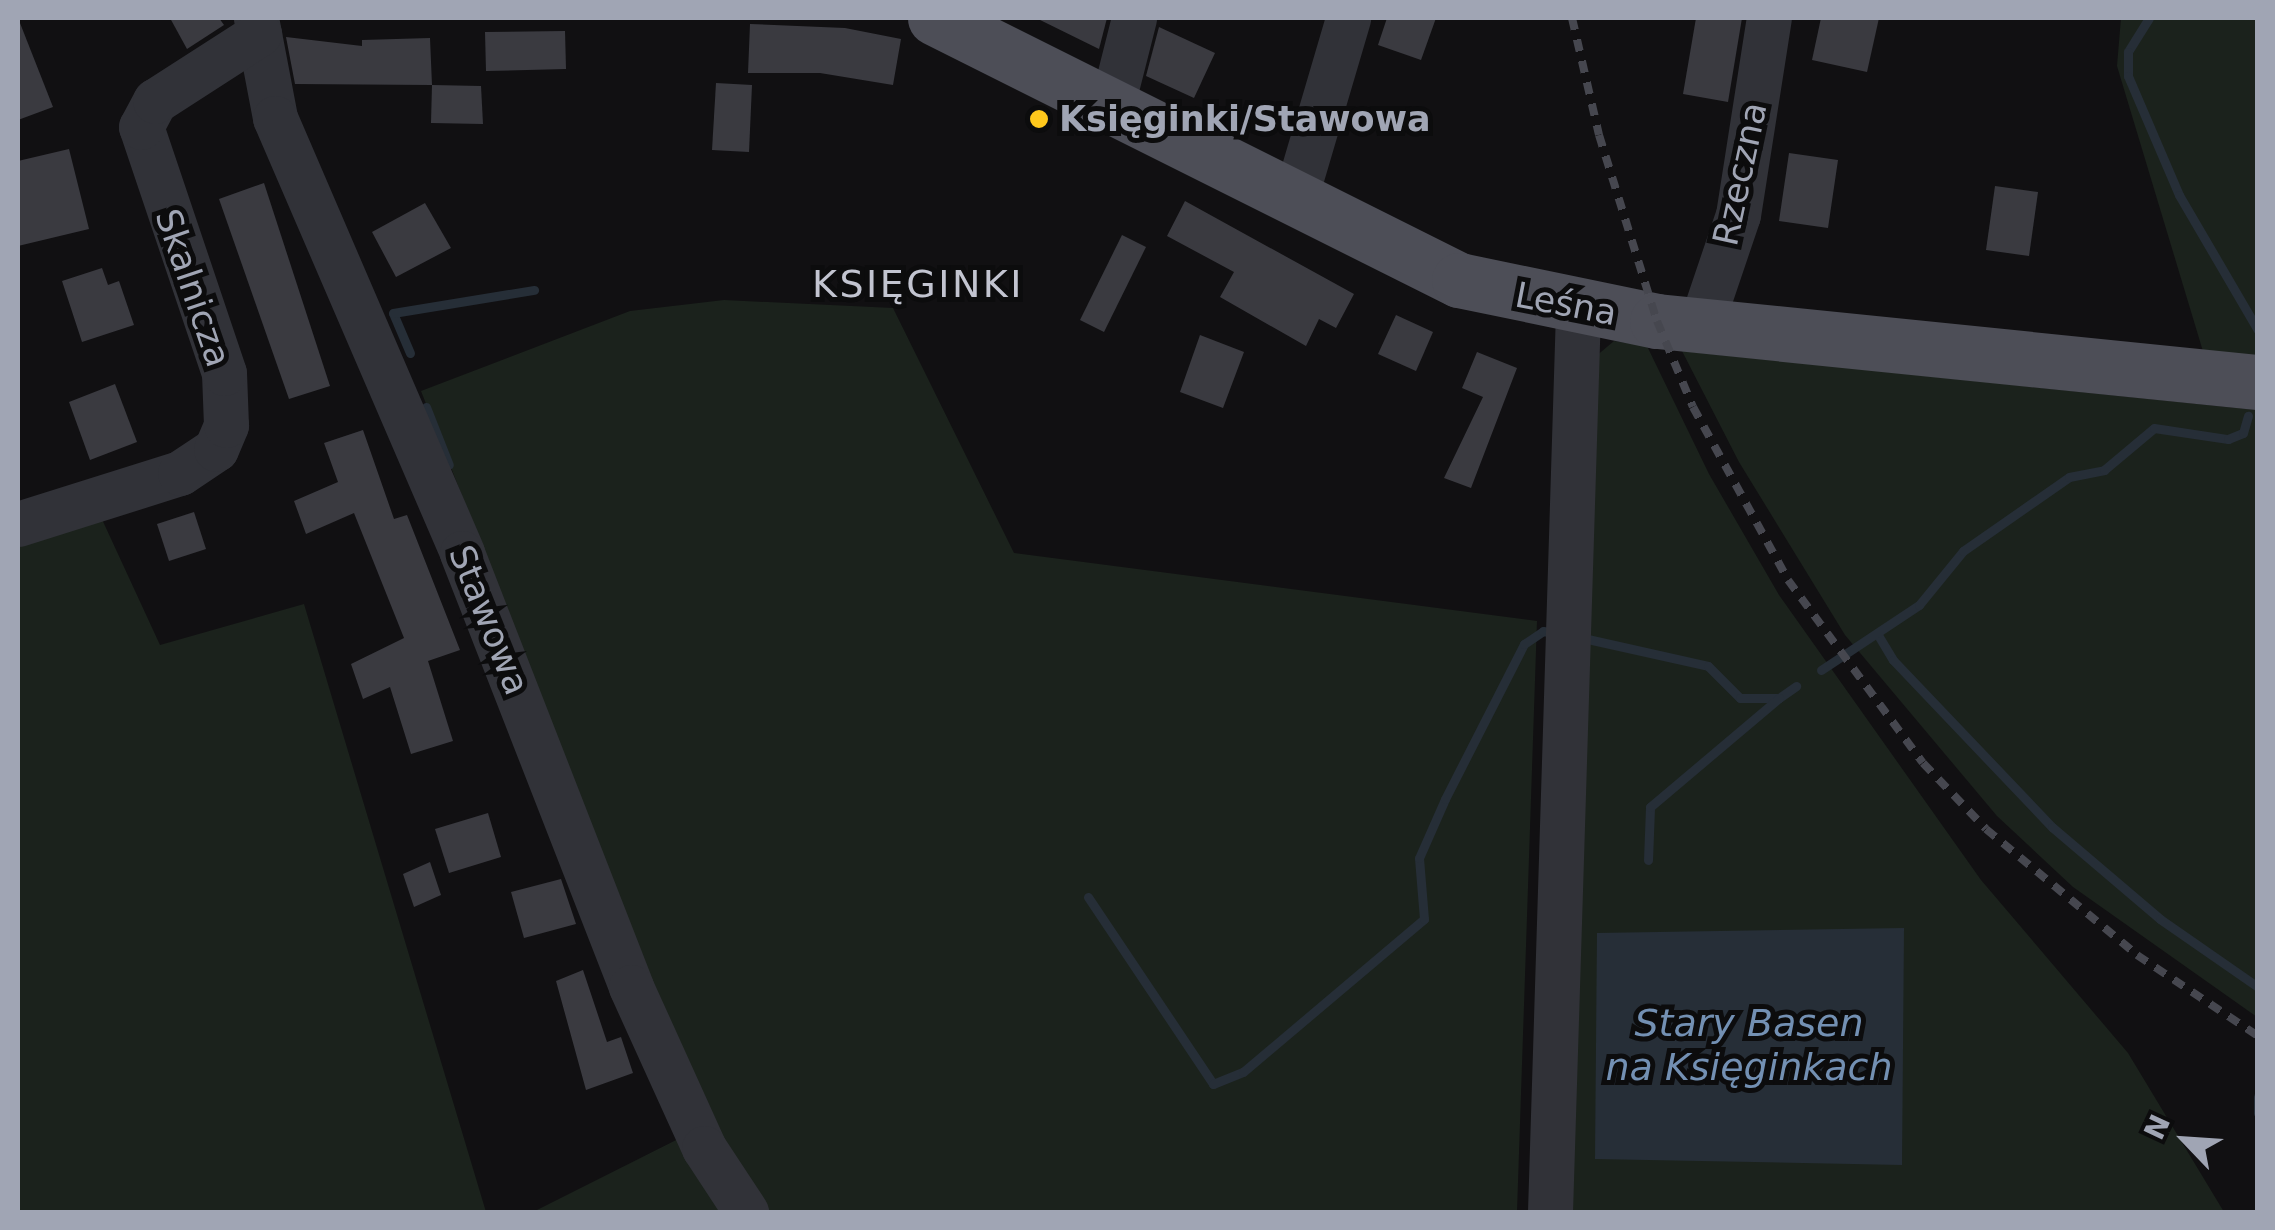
<!DOCTYPE html>
<meta charset="utf-8">
<style>
body{margin:0}
#map{position:relative;width:2275px;height:1230px;overflow:hidden;background:#111012;font-family:"DejaVu Sans",sans-serif}
div>[style]{position:absolute}
.green>*{inset:0;background:#1b221c}
.water>*{inset:0;background:#262e37}
.stream>*{height:9px;margin:-4.5px;padding:0 4.5px;transform-origin:4.5px;border-radius:4.5px;background:#262e37}
.building>*{inset:0;background:#3a3a40}
.minor>*{height:45px;margin:-22.5px;padding:0 22.5px;transform-origin:22.5px;border-radius:22.5px;background:#313238}
.major>*{height:55px;margin:-27.5px;padding:0 27.5px;transform-origin:27.5px;border-radius:27.5px;background:#4d4e57}
.rail>*{height:8px;margin-top:-4px;transform-origin:0;background:repeating-linear-gradient(90deg,#46474f 0 12px,transparent 0 22px)}
.dots>*{width:28px;height:28px;translate:-50% -50%;box-sizing:border-box;border:5px solid #0c0c0d;border-radius:50%}
span{translate:-50% -50%;white-space:nowrap;text-align:center;line-height:1.15;-webkit-text-stroke:10px #0c0c0d;paint-order:stroke}
.poi-label{font-size:35px;color:#a0a5b4;font-weight:700}
.left{translate:0 -50%;text-align:left}
.street-label{font-size:35px;color:#a0a5b4}
.neighbourhood-label{font-size:38px;color:#c2c4d0;letter-spacing:2.5px}
.water-label{font-size:38px;color:#7390b3;font-style:italic}
.frame{position:absolute;inset:0;border:20px solid #a0a5b4;pointer-events:none}
.north{position:absolute;left:2135px;top:1090px;width:100px;height:100px;-webkit-text-stroke:8px #0c0c0d;paint-order:stroke;rotate:295deg;font-size:28px;font-weight:700;line-height:40px;text-align:center;color:#a0a5b4}
.north::after{content:'';display:block;margin:auto;width:35px;height:45px;background:#a0a5b4;clip-path:polygon(50% 0,100% 100%,50% 72%,0 100%)}
</style>
<div id="map">
<div class="green">
<div style="clip-path:polygon(2121px 18px,2257px 18px,2257px 363px,2205px 358px,2117px 66px)"></div>
<div style="clip-path:polygon(724px 300px,893px 308px,1014px 553px,1537px 621px,1517px 1212px,533px 1212px,708px 1124px,421px 391px,630px 311px)"></div>
<div style="clip-path:polygon(1614px 341px,1647px 346px,1709px 474px,1779px 595px,1981px 880px,2128px 1053px,2224px 1212px,1569px 1212px,1595px 357px)"></div>
<div style="clip-path:polygon(1682px 351px,2257px 410px,2257px 1017px,2073px 887px,1997px 816px,1845px 635px,1739px 462px)"></div>
<div style="clip-path:polygon(100px 515px,160px 645px,304px 604px,486px 1212px,18px 1212px,18px 539px)"></div>
</div>
<div class="water">
<div style="clip-path:polygon(1904px 928px,1902px 1165px,1595px 1159px,1597px 933px)"></div>
</div>
<div class="stream">
<div style="left:2149px;top:18px;width:40px;rotate:122deg"></div>
<div style="left:2128px;top:52px;width:24px;rotate:90deg"></div>
<div style="left:2128px;top:76px;width:129px;rotate:66.8deg"></div>
<div style="left:2179px;top:195px;width:156px;rotate:59.7deg"></div>
<div style="left:410px;top:353px;width:43px;rotate:-113deg"></div>
<div style="left:393px;top:313px;width:143px;rotate:-9.3deg"></div>
<div style="left:426px;top:407px;width:62px;rotate:68.4deg"></div>
<div style="left:1878px;top:635px;width:29px;rotate:59deg"></div>
<div style="left:1893px;top:660px;width:231px;rotate:46.4deg"></div>
<div style="left:2052px;top:827px;width:142px;rotate:40.4deg"></div>
<div style="left:2160px;top:919px;width:119px;rotate:34.8deg"></div>
<div style="left:1583px;top:638px;width:128px;rotate:12.6deg"></div>
<div style="left:1708px;top:666px;width:45px;rotate:45deg"></div>
<div style="left:1740px;top:698px;width:39px"></div>
<div style="left:1779px;top:698px;width:21px;rotate:-35deg"></div>
<div style="left:1821px;top:670px;width:118px;rotate:-33.6deg"></div>
<div style="left:1919px;top:605px;width:70px;rotate:-50.8deg"></div>
<div style="left:1963px;top:551px;width:129px;rotate:-34.9deg"></div>
<div style="left:2069px;top:477px;width:36px;rotate:-11deg"></div>
<div style="left:2104px;top:470px;width:65px;rotate:-40deg"></div>
<div style="left:2154px;top:428px;width:75px;rotate:8.5deg"></div>
<div style="left:2228px;top:439px;width:16px;rotate:-22deg"></div>
<div style="left:2243px;top:433px;width:18px;rotate:-74deg"></div>
<div style="left:1648px;top:860px;width:53px;rotate:-87.8deg"></div>
<div style="left:1650px;top:807px;width:169px;rotate:-40.2deg"></div>
<div style="left:1088px;top:897px;width:225px;rotate:56.2deg"></div>
<div style="left:1213px;top:1084px;width:32px;rotate:-22deg"></div>
<div style="left:1243px;top:1072px;width:237px;rotate:-40.2deg"></div>
<div style="left:1424px;top:919px;width:61px;rotate:-94.7deg"></div>
<div style="left:1419px;top:858px;width:64px;rotate:-66.2deg"></div>
<div style="left:1445px;top:799px;width:174px;rotate:-63deg"></div>
<div style="left:1524px;top:644px;width:23px;rotate:-34deg"></div>
<div style="left:1543px;top:631px;width:15px;rotate:11deg"></div>
<div style="left:2258px;top:1097px;width:16px;rotate:90deg"></div>
</div>
<div class="building">
<div style="clip-path:polygon(18px 18px,53px 107px,18px 120px)"></div>
<div style="clip-path:polygon(170px 18px,219px 18px,224px 25px,187px 49px)"></div>
<div style="clip-path:polygon(1036px 18px,1107px 18px,1099px 49px)"></div>
<div style="clip-path:polygon(1387px 18px,1436px 18px,1421px 60px,1378px 45px)"></div>
<div style="clip-path:polygon(1696px 18px,1742px 18px,1728px 102px,1683px 94px)"></div>
<div style="clip-path:polygon(1821px 18px,1879px 18px,1867px 72px,1812px 60px)"></div>
<div style="clip-path:polygon(750px 24px,845px 28px,901px 39px,893px 85px,820px 73px,748px 73px)"></div>
<div style="clip-path:polygon(1159px 27px,1215px 53px,1194px 98px,1146px 76px)"></div>
<div style="clip-path:polygon(565px 31px,566px 69px,486px 71px,485px 32px)"></div>
<div style="clip-path:polygon(286px 37px,362px 46px,362px 40px,430px 38px,432px 85px,295px 84px)"></div>
<div style="clip-path:polygon(716px 83px,752px 85px,749px 152px,712px 150px)"></div>
<div style="clip-path:polygon(432px 85px,481px 86px,483px 124px,431px 123px)"></div>
<div style="clip-path:polygon(69px 149px,89px 229px,18px 246px,18px 161px)"></div>
<div style="clip-path:polygon(1789px 153px,1838px 160px,1828px 228px,1779px 221px)"></div>
<div style="clip-path:polygon(264px 183px,330px 386px,289px 399px,219px 199px)"></div>
<div style="clip-path:polygon(1995px 186px,2038px 192px,2029px 256px,1986px 250px)"></div>
<div style="clip-path:polygon(1185px 201px,1354px 294px,1336px 328px,1319px 319px,1306px 346px,1220px 297px,1234px 272px,1167px 236px)"></div>
<div style="clip-path:polygon(425px 203px,451px 248px,396px 277px,372px 232px)"></div>
<div style="clip-path:polygon(1122px 235px,1146px 247px,1104px 332px,1080px 320px)"></div>
<div style="clip-path:polygon(102px 268px,108px 285px,119px 281px,134px 325px,82px 342px,62px 281px)"></div>
<div style="clip-path:polygon(1396px 315px,1433px 332px,1416px 371px,1378px 354px)"></div>
<div style="clip-path:polygon(1200px 335px,1244px 352px,1223px 408px,1180px 392px)"></div>
<div style="clip-path:polygon(1477px 352px,1517px 368px,1471px 488px,1444px 478px,1483px 397px,1462px 388px)"></div>
<div style="clip-path:polygon(115px 384px,137px 442px,90px 460px,69px 402px)"></div>
<div style="clip-path:polygon(363px 430px,394px 519px,407px 515px,460px 650px,428px 661px,453px 741px,411px 754px,390px 687px,363px 699px,351px 664px,404px 638px,354px 513px,306px 534px,294px 501px,338px 482px,324px 443px)"></div>
<div style="clip-path:polygon(194px 512px,206px 549px,169px 561px,157px 524px)"></div>
<div style="clip-path:polygon(488px 813px,501px 857px,449px 873px,435px 829px)"></div>
<div style="clip-path:polygon(430px 862px,441px 895px,414px 907px,403px 874px)"></div>
<div style="clip-path:polygon(561px 879px,576px 924px,524px 938px,511px 892px)"></div>
<div style="clip-path:polygon(583px 970px,607px 1042px,621px 1037px,633px 1073px,586px 1090px,556px 981px)"></div>
</div>
<div class="minor">
<div style="left:256px;top:18px;width:102px;rotate:79.2deg"></div>
<div style="left:275px;top:118px;width:473px;rotate:66.7deg"></div>
<div style="left:462px;top:553px;width:466px;rotate:68.7deg"></div>
<div style="left:631px;top:987px;width:177px;rotate:65.6deg"></div>
<div style="left:704px;top:1148px;width:77px;rotate:56.7deg"></div>
<div style="left:1111px;top:109px;width:94px;rotate:-75.8deg"></div>
<div style="left:1294px;top:202px;width:192px;rotate:-73.6deg"></div>
<div style="left:1700px;top:327px;width:118px;rotate:-71.3deg"></div>
<div style="left:1738px;top:215px;width:199px;rotate:-81.1deg"></div>
<div style="left:18px;top:524px;width:170px;rotate:-17.5deg"></div>
<div style="left:180px;top:473px;width:43px;rotate:-33.7deg"></div>
<div style="left:216px;top:449px;width:26px;rotate:-67deg"></div>
<div style="left:226px;top:425px;width:52px;rotate:-92.2deg"></div>
<div style="left:224px;top:373px;width:260px;rotate:-108.6deg"></div>
<div style="left:141px;top:127px;width:30px;rotate:-62deg"></div>
<div style="left:155px;top:101px;width:124px;rotate:-32.8deg"></div>
<div style="left:1550px;top:1212px;width:902px;rotate:-88.22deg"></div>
</div>
<div class="major">
<div style="left:935px;top:18px;width:586px;rotate:26.57deg"></div>
<div style="left:1459px;top:280px;width:202px;rotate:11.7deg"></div>
<div style="left:1657px;top:321px;width:604px;rotate:5.8deg"></div>
</div>
<div class="rail">
<div style="left:1572px;top:18px;width:120px;rotate:77deg"></div>
<div style="left:1599px;top:135px;width:195px;rotate:72.7deg"></div>
<div style="left:1657px;top:321px;width:93px;rotate:67.3deg"></div>
<div style="left:1693px;top:407px;width:197px;rotate:61.2deg"></div>
<div style="left:1788px;top:580px;width:227px;rotate:53.6deg"></div>
<div style="left:1923px;top:763px;width:91px;rotate:46.3deg"></div>
<div style="left:1986px;top:829px;width:197px;rotate:39.8deg"></div>
<div style="left:2137px;top:955px;width:146px;rotate:33.8deg"></div>
</div>
<div class="dots">
<div style="left:1039px;top:119px;background:#ffc81c"></div>
</div>
<div class="poi-label">
<span class="left" style="left:1059px;top:119px">Księginki/Stawowa</span>
</div>
<div class="street-label">
<span style="left:1740px;top:174px;rotate:-78deg">Rzeczna</span>
<span style="left:193px;top:288px;rotate:71deg">Skalnicza</span>
<span style="left:1566px;top:304px;rotate:11deg">Leśna</span>
<span style="left:489px;top:620px;rotate:68deg">Stawowa</span>
</div>
<div class="neighbourhood-label">
<span style="left:918px;top:285px">KSIĘGINKI</span>
</div>
<div class="water-label">
<span style="left:1749px;top:1046px">Stary Basen<br>na Księginkach</span>
</div>
<div class="frame"></div>
<div class="north">N</div>
</div>
